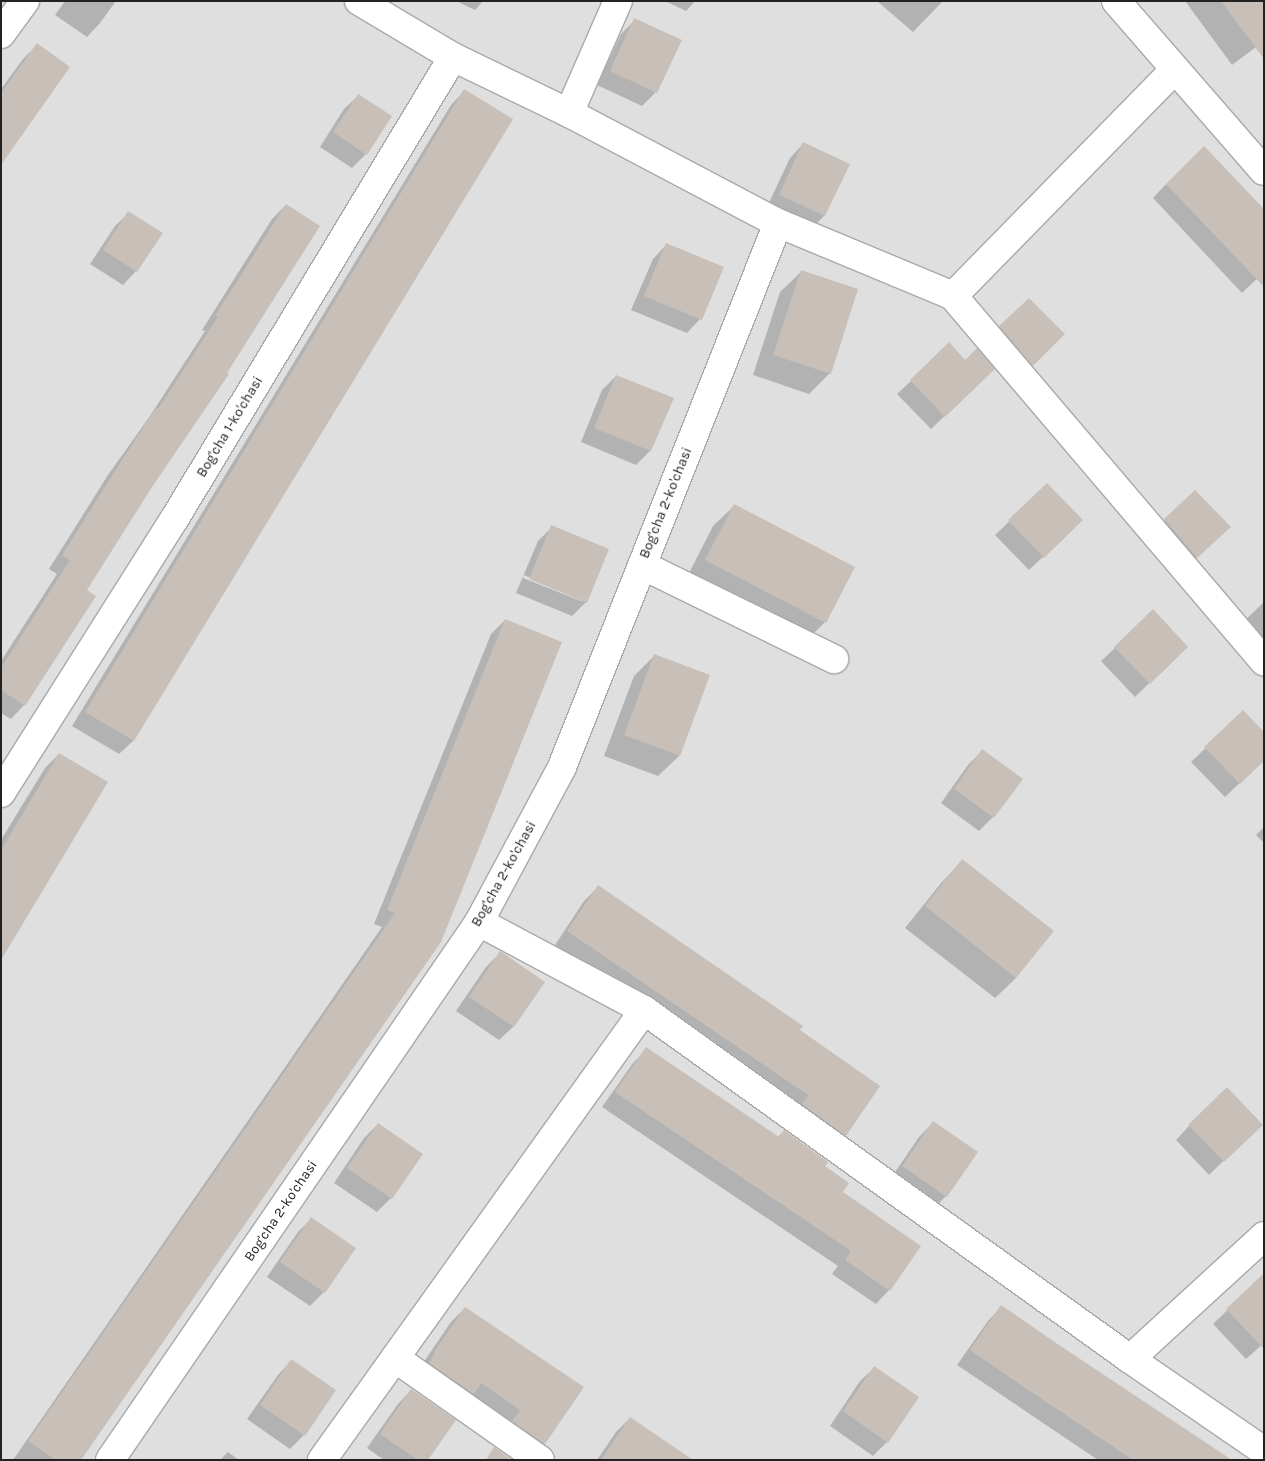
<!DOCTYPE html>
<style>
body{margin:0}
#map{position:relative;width:1265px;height:1461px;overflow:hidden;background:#f2efe9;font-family:Karla,sans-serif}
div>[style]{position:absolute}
.residential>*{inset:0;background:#e0dfdf}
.shadow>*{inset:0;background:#0003}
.building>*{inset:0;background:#c7bfb8}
.roads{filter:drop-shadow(1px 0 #a9a9a9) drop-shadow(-1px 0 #a9a9a9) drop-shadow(0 1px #a9a9a9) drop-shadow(0 -1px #a9a9a9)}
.minor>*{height:28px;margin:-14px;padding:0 14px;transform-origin:14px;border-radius:14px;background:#fff}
span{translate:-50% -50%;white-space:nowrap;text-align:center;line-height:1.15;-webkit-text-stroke:5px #fff;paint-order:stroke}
.street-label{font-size:14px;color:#222}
.frame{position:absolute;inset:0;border:2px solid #222;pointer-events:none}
</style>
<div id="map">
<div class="residential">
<div style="clip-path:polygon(1px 1px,1264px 1px,1264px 1460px,1px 1460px)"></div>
</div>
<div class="shadow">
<div style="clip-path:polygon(65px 1px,116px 1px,100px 23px,87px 37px,55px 15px)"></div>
<div style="clip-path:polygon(456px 1px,483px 1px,475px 10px)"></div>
<div style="clip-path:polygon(665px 1px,695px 1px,686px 11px)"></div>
<div style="clip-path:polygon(877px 1px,943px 1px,913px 32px)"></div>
<div style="clip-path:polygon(1185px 1px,1264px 1px,1264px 41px,1232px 65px)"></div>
<div style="clip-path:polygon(635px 20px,656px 92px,642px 106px,597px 85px,621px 34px)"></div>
<div style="clip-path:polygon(37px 45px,1px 162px,1px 89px,23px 59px)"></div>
<div style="clip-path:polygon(464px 91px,512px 120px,133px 741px,119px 754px,72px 726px,451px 105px)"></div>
<div style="clip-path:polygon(358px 96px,366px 154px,352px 168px,320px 147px,344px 109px)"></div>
<div style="clip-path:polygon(803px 144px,848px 164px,824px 216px,810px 230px,766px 209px,790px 158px)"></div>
<div style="clip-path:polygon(1166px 184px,1264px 272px,1242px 293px,1153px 198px)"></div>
<div style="clip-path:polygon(286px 205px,163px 467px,85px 591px,24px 705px,11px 719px,1px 713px,1px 661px,57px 574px,49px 569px,108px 475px,150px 416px,205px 331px,202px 330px,272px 219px)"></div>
<div style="clip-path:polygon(129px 213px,136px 271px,123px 285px,90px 264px,115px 226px)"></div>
<div style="clip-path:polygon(666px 245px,722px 268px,700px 319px,687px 333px,631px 310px,653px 259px)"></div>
<div style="clip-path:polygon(801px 272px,830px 373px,809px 394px,753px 375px,780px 292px)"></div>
<div style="clip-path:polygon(1029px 299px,1050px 348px,1018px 378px,987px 341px)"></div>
<div style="clip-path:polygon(616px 376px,650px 451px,636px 465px,581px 442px,602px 390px)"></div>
<div style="clip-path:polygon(911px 381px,979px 383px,931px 429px,897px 394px)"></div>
<div style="clip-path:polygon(1047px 485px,1067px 534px,1029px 570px,995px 535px)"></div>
<div style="clip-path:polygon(1195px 491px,1215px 540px,1183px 571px,1151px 534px)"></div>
<div style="clip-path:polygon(734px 506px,825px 622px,804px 643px,685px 581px,713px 526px)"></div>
<div style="clip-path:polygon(evenodd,552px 527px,586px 602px,572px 616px,516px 593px,538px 541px,552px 527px,524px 575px,581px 599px,581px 601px,523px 578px,524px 575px)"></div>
<div style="clip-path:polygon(1264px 602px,1264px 658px,1236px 629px)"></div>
<div style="clip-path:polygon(505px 620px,561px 643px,80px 1460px,13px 1460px,382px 927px,374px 924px,491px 634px)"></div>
<div style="clip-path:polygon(1115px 648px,1173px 660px,1135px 697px,1101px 661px)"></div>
<div style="clip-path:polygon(654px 656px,708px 675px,679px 756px,658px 776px,604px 756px,634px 676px)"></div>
<div style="clip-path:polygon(1243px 712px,1264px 760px,1225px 797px,1191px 762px)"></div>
<div style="clip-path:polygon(982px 751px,993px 817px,979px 831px,941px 803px,968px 765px)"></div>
<div style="clip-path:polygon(59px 754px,1px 957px,1px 840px,45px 768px)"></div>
<div style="clip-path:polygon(1264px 827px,1264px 843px,1256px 835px)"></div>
<div style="clip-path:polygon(962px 861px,1016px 978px,995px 998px,905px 928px,942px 882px)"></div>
<div style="clip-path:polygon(598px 887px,798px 1031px,845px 1135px,831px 1149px,795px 1110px,555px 945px,584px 901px)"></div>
<div style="clip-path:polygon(500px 953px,543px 982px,513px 1027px,499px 1040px,456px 1011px,486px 967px)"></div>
<div style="clip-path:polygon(647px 1049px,778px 1137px,784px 1131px,823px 1167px,841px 1192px,889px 1290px,876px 1304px,832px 1274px,838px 1266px,602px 1107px,633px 1063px)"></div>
<div style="clip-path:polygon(933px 1123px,976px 1153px,946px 1196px,932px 1210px,889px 1181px,919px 1137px)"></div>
<div style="clip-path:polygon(378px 1124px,421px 1154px,391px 1198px,377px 1212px,334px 1183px,364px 1138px)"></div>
<div style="clip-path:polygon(1189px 1126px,1247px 1138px,1209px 1175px,1176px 1140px)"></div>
<div style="clip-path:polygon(311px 1219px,324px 1292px,310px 1306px,267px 1277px,298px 1232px)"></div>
<div style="clip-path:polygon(1264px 1275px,1264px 1343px,1246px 1359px,1213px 1324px)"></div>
<div style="clip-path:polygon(1001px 1307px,1229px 1460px,1098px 1460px,957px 1365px,988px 1321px)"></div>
<div style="clip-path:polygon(465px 1308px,582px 1388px,544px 1444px,530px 1457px,421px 1366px,451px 1322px)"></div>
<div style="clip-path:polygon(291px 1361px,304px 1435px,290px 1449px,247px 1419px,278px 1375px)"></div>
<div style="clip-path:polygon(874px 1368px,887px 1442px,873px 1456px,830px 1426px,860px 1381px)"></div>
<div style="clip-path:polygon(411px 1390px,427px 1460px,384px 1460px,367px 1448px,398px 1404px)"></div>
<div style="clip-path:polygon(630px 1418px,691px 1460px,597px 1460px,616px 1432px)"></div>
<div style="clip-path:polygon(228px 1452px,239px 1460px,220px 1460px)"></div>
</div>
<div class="building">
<div style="clip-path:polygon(1221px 1px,1264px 1px,1264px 59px)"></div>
<div style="clip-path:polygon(634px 18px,682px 40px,657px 93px,610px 71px)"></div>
<div style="clip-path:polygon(37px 43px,70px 67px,1px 165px,1px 93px)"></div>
<div style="clip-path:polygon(464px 89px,513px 119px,134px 741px,85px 712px)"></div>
<div style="clip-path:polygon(358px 94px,392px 116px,367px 155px,333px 132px)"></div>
<div style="clip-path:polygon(803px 142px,850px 164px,825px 216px,779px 195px)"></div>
<div style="clip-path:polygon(1204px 146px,1264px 209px,1264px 287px,1166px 184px)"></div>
<div style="clip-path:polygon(286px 204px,320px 226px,227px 373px,229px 374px,152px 487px,87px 590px,96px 596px,25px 706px,1px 690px,1px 668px,70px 560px,62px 555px,122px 460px,156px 408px,158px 409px,218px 317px,215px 316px)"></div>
<div style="clip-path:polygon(128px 211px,163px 233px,137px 272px,103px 250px)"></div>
<div style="clip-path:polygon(666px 243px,724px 267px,702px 320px,644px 296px)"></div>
<div style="clip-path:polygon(801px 270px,858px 289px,831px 374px,773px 355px)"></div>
<div style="clip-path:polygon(1029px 298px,1065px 334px,1033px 366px,999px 326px)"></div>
<div style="clip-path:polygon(949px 342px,965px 360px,977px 348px,995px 369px,945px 417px,910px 380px)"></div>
<div style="clip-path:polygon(616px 375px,674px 398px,651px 451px,594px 428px)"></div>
<div style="clip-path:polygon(1047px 483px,1083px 520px,1044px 558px,1008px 520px)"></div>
<div style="clip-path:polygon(1195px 490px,1231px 527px,1197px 558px,1164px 519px)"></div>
<div style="clip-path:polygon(734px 504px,855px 567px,826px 623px,705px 560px)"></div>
<div style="clip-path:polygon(551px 525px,609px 549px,587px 603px,529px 579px)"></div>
<div style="clip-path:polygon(1153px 609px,1188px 647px,1150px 684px,1114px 647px)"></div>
<div style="clip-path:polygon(505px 619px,562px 642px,441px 942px,81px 1460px,55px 1460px,28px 1441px,395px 913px,387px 910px)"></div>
<div style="clip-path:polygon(654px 654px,710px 675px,680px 756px,624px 735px)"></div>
<div style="clip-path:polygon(1243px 710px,1264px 732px,1264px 761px,1240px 784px,1204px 747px)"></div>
<div style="clip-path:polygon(982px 749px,1023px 779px,994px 818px,954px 789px)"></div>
<div style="clip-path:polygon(59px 753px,108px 782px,1px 960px,1px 850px)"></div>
<div style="clip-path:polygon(962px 859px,1054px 931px,1016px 978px,925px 906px)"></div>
<div style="clip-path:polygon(598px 885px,803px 1026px,800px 1030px,880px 1086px,846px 1136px,802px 1104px,808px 1095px,567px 931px)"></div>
<div style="clip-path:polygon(500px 951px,545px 982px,514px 1027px,469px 997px)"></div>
<div style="clip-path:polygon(646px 1047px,779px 1137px,784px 1130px,828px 1162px,825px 1166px,849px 1183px,843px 1192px,921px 1246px,890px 1291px,845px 1260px,851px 1251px,615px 1092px)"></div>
<div style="clip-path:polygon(1227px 1087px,1263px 1125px,1224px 1162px,1188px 1125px)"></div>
<div style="clip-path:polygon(933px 1121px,978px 1152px,947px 1197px,902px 1166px)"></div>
<div style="clip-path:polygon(378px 1123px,423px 1154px,392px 1199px,347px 1168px)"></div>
<div style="clip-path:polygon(311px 1217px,356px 1248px,325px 1293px,280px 1262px)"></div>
<div style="clip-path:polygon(1264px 1273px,1264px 1349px,1226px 1309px)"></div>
<div style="clip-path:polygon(1001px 1305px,1056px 1343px,1232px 1460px,1133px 1460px,1015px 1381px,970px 1350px)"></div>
<div style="clip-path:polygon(465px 1307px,584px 1387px,545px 1444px,512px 1421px,520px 1410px,481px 1383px,474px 1394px,429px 1363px,435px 1353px,434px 1352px)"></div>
<div style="clip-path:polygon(291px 1359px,336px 1390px,305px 1436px,260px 1405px)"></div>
<div style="clip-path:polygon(874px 1366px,919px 1397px,888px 1443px,843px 1411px)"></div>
<div style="clip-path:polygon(411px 1389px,456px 1420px,428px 1460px,418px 1460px,380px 1434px)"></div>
<div style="clip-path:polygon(630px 1417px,693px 1460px,601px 1460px)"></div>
<div style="clip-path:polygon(494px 1447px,512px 1460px,486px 1460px)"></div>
</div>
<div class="roads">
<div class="minor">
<div style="left:359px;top:1px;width:109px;rotate:30.8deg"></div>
<div style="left:453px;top:57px;width:129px;rotate:25.8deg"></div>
<div style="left:569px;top:113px;width:236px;rotate:27.8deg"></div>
<div style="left:778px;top:223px;width:190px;rotate:22.6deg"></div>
<div style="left:953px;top:296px;width:480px;rotate:49.6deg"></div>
<div style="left:1116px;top:1px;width:225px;rotate:49deg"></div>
<div style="left:1px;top:34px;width:41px;rotate:-54deg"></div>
<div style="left:569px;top:113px;width:122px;rotate:-66.4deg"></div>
<div style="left:953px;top:296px;width:316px;rotate:-45.6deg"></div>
<div style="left:642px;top:565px;width:214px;rotate:26.1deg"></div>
<div style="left:1px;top:793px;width:325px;rotate:-57.7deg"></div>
<div style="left:175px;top:518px;width:538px;rotate:-58.91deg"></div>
<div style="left:479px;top:922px;width:187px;rotate:28.1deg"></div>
<div style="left:644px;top:1010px;width:598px;rotate:35.68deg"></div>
<div style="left:1130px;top:1359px;width:163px;rotate:34.5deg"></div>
<div style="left:395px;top:1358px;width:177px;rotate:35.1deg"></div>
<div style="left:1130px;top:1359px;width:182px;rotate:-42.5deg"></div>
<div style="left:110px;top:1460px;width:652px;rotate:-55.55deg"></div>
<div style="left:479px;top:922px;width:176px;rotate:-61.8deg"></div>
<div style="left:562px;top:767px;width:585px;rotate:-68.34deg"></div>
<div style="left:322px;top:1460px;width:553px;rotate:-54.41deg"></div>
</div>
</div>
<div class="street-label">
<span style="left:230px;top:427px;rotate:-59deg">Bog'cha 1-ko'chasi</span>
<span style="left:666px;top:503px;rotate:-68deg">Bog'cha 2-ko'chasi</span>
<span style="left:504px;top:874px;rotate:-61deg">Bog'cha 2-ko'chasi</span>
<span style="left:281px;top:1211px;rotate:-56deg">Bog'cha 2-ko'chasi</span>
</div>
<div class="frame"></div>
</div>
